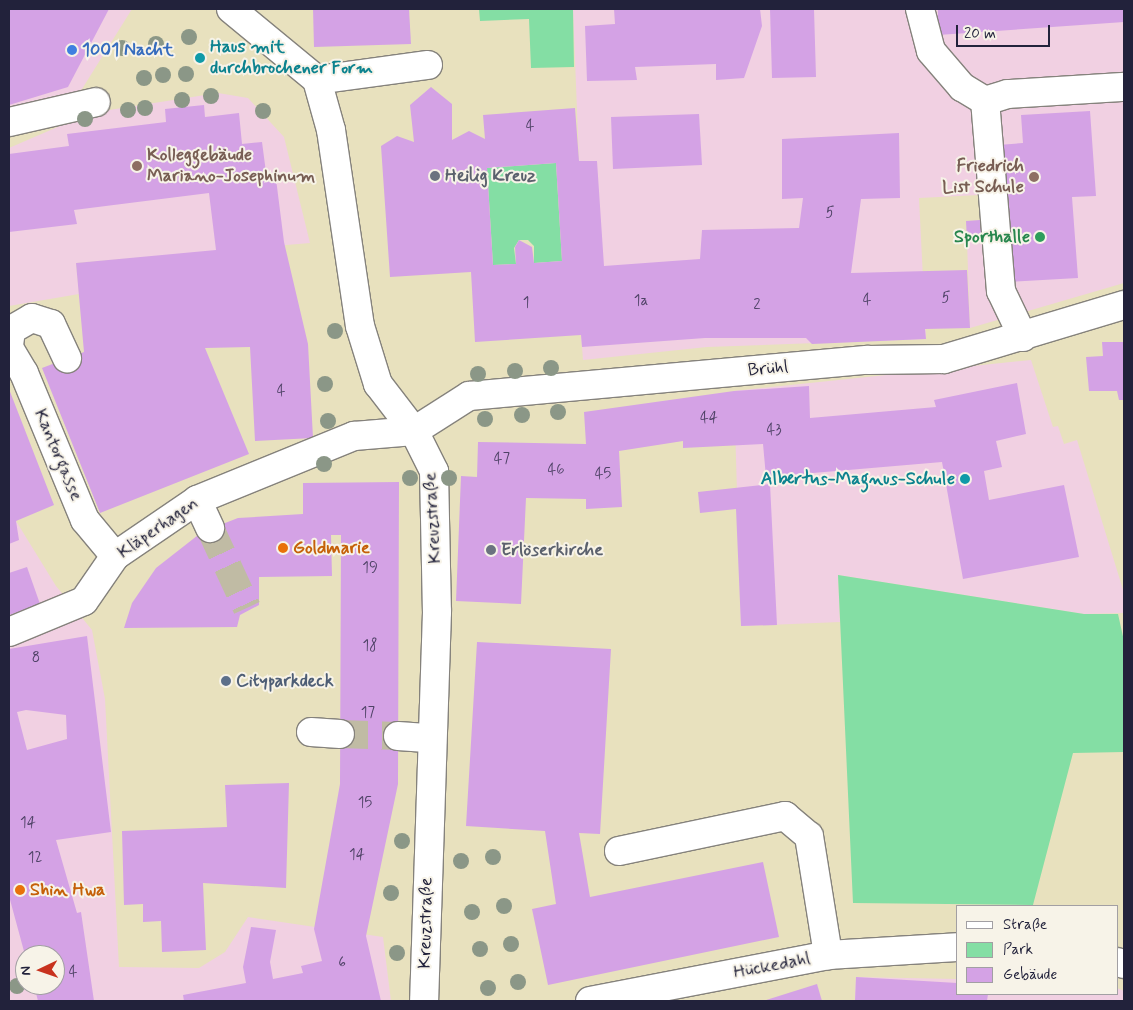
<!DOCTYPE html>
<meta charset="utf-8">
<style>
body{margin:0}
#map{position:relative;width:1133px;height:1010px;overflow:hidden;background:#e8e1be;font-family:Mynerve,sans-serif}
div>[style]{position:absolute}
.built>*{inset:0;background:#f1d0e2}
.green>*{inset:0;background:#84dea4}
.building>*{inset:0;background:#d4a2e5}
.minor-tunnel>*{height:28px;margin-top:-14px;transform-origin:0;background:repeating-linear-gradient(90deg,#c0bba4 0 28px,transparent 0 42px)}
.roads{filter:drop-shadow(1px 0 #85827c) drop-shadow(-1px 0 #85827c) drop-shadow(0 1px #85827c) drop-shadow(0 -1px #85827c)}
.minor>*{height:28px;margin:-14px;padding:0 14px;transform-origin:14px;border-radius:14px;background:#fff}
.trees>*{width:16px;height:16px;margin:-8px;border-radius:50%;background:#8b9787}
.dots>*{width:14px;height:14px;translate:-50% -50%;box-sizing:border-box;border:2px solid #f7f3e8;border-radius:50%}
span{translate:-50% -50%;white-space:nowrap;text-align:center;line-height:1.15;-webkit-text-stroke:4px #f7f3e8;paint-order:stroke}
.number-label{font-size:15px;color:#4e4266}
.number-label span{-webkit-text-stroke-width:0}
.culture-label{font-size:18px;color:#0d838f;font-weight:700}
.left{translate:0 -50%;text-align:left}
.right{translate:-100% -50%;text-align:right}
.shop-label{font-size:18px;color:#366cbe;font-weight:700}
.education-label{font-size:18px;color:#785e54;font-weight:700}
.worship-label{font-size:18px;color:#5b616d;font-weight:700}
.leisure-label{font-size:18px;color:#27864d;font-weight:700}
.street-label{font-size:18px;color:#22223b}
.food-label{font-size:18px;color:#c56008;font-weight:700}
.service-label{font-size:18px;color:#4e5e75;font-weight:700}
.frame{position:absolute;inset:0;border:10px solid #22223b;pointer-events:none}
.legend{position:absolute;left:956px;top:905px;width:162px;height:90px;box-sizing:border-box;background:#f7f3e8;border:1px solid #a29fa3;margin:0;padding:6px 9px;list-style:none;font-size:15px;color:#22223b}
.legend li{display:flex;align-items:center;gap:10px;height:25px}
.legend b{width:25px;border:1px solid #a29fa3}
.north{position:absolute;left:15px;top:945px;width:50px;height:50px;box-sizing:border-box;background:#f7f3e8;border:1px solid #a29fa3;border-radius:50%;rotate:267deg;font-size:14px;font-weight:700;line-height:20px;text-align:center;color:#22223b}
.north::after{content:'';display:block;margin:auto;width:18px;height:22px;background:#c8321e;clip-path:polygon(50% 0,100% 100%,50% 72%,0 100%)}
.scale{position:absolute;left:956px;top:25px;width:94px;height:22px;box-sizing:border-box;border:2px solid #22223b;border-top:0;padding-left:6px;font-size:15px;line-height:18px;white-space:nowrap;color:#22223b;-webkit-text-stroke:4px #f7f3e8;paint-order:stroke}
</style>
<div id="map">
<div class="built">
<div style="clip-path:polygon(9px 9px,132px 9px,82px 89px,9px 131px)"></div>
<div style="clip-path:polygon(573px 9px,1124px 9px,1124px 283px,970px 328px,967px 241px,982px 241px,979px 195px,919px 198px,926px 339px,707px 347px,583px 360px,576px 268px,579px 161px)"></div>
<div style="clip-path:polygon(218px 93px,248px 98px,284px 137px,310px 243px,76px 263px,79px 294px,9px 306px,9px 148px,90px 113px)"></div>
<div style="clip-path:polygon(1031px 360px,1053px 427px,1058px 426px,1064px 444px,1077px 440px,1124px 593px,1124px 613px,1084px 614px,838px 575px,840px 622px,741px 626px,734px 391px)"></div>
<div style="clip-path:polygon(evenodd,9px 518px,11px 523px,16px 521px,56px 586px,92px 630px,105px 699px,119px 967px,199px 968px,225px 952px,248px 917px,383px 937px,391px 1001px,9px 1001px,9px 518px,25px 955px,55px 955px,55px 985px,25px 985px,25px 955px)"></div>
<div style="clip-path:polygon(856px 977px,957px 979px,957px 994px,1117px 994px,1117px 988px,1124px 991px,1124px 1001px,855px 1001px)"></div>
</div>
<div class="green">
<div style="clip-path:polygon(479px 9px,573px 9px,574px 67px,531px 68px,529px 19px,480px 21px)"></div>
<div style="clip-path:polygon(556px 163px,562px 261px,534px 263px,534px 246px,528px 240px,519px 240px,514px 248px,516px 264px,493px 265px,487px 168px)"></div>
<div style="clip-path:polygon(838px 575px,1084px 614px,1118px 614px,1124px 641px,1124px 752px,1073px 753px,1033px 905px,853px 903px)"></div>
</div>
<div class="building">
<div style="clip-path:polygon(9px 9px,109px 9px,68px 87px,9px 105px)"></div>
<div style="clip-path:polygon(313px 9px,409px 9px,411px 44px,314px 47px)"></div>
<div style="clip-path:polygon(614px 9px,760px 9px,762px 26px,744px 78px,716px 80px,716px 64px,635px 67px,637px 80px,587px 81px,585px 26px,615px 24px)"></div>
<div style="clip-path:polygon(770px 9px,814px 9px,816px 77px,772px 78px)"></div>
<div style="clip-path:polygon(938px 9px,1124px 9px,1124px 22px,938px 35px)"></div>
<div style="clip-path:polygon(evenodd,431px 87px,452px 104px,452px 140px,469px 131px,485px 139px,483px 115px,575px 108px,579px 161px,597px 161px,604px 266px,700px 259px,702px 230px,799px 228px,803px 198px,782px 199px,782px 139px,899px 133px,900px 198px,861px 199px,851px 273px,967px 270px,970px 328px,925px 329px,926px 339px,812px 344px,806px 338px,705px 338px,582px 347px,581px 335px,475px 342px,471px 272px,390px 277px,381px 146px,397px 136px,414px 142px,410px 105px,431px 87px,556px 163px,562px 261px,534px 263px,532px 247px,519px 240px,515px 247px,516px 264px,493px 265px,487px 168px,556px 163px)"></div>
<div style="clip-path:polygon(204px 105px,205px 117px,239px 113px,242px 144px,262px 142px,267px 180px,276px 179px,284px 242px,308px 344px,313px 438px,255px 441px,250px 347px,205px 348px,249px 454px,100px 513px,42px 368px,84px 352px,76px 263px,216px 250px,209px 193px,74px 210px,77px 224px,9px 232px,9px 154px,69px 146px,67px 134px,166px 122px,165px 109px)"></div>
<div style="clip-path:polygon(1090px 111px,1096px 196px,1072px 197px,1078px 278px,1007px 282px,998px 145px,1023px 143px,1021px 115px)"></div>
<div style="clip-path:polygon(699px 114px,702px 165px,613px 169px,611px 117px)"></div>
<div style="clip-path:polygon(980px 220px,982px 241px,967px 241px,966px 221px)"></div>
<div style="clip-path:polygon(1102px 342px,1124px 342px,1124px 400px,1119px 400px,1117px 391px,1089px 391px,1086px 357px,1103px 356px)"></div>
<div style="clip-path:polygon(1017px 383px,1026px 434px,996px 441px,1002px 467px,984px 471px,989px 500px,1064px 485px,1079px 557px,963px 579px,942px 462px,766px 477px,763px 444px,683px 448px,683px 441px,619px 451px,622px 507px,586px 509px,586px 499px,526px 498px,521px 604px,456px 601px,461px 476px,477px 477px,478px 442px,586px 444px,584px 412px,734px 391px,809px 386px,810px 418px,936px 407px,934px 400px)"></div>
<div style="clip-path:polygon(9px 389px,54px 505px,16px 521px,19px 540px,9px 544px)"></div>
<div style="clip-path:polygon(399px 482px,398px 784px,366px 936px,381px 1001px,184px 1001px,183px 995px,246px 983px,243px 967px,251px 927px,276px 930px,270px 962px,273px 979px,303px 973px,301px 966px,322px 961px,314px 929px,340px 784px,341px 535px,331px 535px,332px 576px,259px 577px,259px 605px,240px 615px,237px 627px,124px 628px,132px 603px,156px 568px,202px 532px,238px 518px,303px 514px,303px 483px)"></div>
<div style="clip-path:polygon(770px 484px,777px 625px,741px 626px,736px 509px,700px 513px,698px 492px)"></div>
<div style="clip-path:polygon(27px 567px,40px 604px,9px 615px,9px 573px)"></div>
<div style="clip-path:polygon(evenodd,87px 636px,111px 832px,56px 840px,77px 913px,81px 912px,94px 1001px,38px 1001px,34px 985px,55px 985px,55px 955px,25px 955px,9px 896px,9px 649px,87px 636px,26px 710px,66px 715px,67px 739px,27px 750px,17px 712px,26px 710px)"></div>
<div style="clip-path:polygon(477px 642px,611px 649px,600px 834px,579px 833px,590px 897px,763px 862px,779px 937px,548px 985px,532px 909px,556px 904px,545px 831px,466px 826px)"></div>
<div style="clip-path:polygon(289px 783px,286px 888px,203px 883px,206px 950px,162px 952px,161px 921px,143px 922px,143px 904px,124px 905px,122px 831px,227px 827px,225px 785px)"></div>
<div style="clip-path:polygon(856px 977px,957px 983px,957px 994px,988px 994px,987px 1001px,855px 1001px)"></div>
<div style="clip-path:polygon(817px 984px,822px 1001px,763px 1001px)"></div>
</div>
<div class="minor-tunnel">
<div style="left:210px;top:528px;width:88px;rotate:65.2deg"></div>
<div style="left:340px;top:734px;width:58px;rotate:2deg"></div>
</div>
<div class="roads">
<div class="minor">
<div style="left:231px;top:9px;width:112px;rotate:39.5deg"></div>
<div style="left:317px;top:80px;width:52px;rotate:74.4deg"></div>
<div style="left:331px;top:130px;width:198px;rotate:81.6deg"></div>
<div style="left:360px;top:326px;width:61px;rotate:72.8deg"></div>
<div style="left:378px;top:384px;width:59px;rotate:52.5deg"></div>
<div style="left:414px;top:431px;width:45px;rotate:63.4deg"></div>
<div style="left:434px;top:471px;width:141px;rotate:88.8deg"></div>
<div style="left:437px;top:612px;width:389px;rotate:91.9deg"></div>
<div style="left:920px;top:9px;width:43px;rotate:75.3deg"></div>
<div style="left:931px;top:51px;width:48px;rotate:49.3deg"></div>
<div style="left:962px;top:87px;width:27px;rotate:31deg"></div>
<div style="left:317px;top:80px;width:112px;rotate:-7.7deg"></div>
<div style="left:9px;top:122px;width:89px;rotate:-12.9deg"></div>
<div style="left:1023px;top:337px;width:51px;rotate:-115.6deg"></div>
<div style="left:1001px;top:291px;width:191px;rotate:-94.8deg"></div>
<div style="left:985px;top:101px;width:24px;rotate:-17deg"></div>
<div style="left:1008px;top:94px;width:116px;rotate:-3.5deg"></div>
<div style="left:9px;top:345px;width:15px;rotate:-82deg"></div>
<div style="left:11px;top:330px;width:24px;rotate:-30deg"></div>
<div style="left:32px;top:318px;width:20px;rotate:18deg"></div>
<div style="left:51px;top:324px;width:38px;rotate:65deg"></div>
<div style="left:9px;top:348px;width:29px;rotate:59deg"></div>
<div style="left:24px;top:373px;width:159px;rotate:67.5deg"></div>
<div style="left:85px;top:520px;width:47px;rotate:50.2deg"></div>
<div style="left:197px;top:500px;width:31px;rotate:65deg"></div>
<div style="left:9px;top:632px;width:81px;rotate:-22.5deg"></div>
<div style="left:84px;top:601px;width:55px;rotate:-55.4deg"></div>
<div style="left:115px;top:556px;width:99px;rotate:-34.3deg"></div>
<div style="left:197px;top:500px;width:170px;rotate:-22.2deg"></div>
<div style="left:354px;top:436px;width:60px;rotate:-4.8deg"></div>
<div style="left:414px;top:431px;width:65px;rotate:-32.5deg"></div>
<div style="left:469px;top:396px;width:401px;rotate:-5.2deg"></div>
<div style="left:868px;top:360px;width:76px;rotate:-0.8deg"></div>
<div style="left:944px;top:359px;width:188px;rotate:-16.7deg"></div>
<div style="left:311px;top:732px;width:29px;rotate:4deg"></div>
<div style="left:398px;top:736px;width:32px;rotate:4deg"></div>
<div style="left:619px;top:851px;width:170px;rotate:-11.9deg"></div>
<div style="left:785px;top:816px;width:31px;rotate:40deg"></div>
<div style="left:809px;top:836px;width:121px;rotate:80.9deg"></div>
<div style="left:1117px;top:962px;width:7px;rotate:16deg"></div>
<div style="left:590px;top:1001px;width:242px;rotate:-10.9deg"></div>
<div style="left:828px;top:955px;width:129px;rotate:-3.5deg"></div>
</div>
</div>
<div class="trees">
<div style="left:189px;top:37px"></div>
<div style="left:156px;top:44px"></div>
<div style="left:122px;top:48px"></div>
<div style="left:186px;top:74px"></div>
<div style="left:163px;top:75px"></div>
<div style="left:144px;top:78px"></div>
<div style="left:211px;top:96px"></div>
<div style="left:182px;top:100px"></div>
<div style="left:145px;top:108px"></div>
<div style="left:128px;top:110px"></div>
<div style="left:263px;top:111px"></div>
<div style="left:85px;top:119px"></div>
<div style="left:335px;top:331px"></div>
<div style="left:551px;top:368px"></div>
<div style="left:515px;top:371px"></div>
<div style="left:478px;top:374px"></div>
<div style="left:325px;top:384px"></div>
<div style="left:558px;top:412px"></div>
<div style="left:522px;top:415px"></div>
<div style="left:485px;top:419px"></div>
<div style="left:328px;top:421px"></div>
<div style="left:324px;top:464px"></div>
<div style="left:410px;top:478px"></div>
<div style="left:449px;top:478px"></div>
<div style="left:402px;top:841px"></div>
<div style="left:493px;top:857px"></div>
<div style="left:461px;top:861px"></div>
<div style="left:391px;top:893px"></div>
<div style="left:504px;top:906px"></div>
<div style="left:472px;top:912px"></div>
<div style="left:511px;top:944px"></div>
<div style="left:480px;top:949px"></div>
<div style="left:397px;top:953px"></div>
<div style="left:518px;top:982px"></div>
<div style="left:17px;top:986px"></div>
<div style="left:488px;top:988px"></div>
</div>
<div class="dots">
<div style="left:72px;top:50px;background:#3f7fe0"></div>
<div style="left:200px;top:58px;background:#0f9aa8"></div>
<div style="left:137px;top:166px;background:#8d6e63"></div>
<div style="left:435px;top:176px;background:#6b7280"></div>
<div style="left:1034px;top:177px;background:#8d6e63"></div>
<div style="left:1040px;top:237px;background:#2e9e5b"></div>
<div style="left:965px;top:479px;background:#0f9aa8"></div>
<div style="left:283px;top:548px;background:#e8710a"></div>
<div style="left:491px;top:550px;background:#6b7280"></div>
<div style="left:226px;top:681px;background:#5c6f8a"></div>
<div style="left:20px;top:890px;background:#e8710a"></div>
</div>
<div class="number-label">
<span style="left:530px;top:127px">4</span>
<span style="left:830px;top:214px">5</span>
<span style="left:946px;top:299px">5</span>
<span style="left:867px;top:301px">4</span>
<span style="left:641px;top:302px">1a</span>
<span style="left:526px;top:304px">1</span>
<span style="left:757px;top:306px">2</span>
<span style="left:281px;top:392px">4</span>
<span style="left:709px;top:419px">44</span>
<span style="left:774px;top:431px">43</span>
<span style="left:502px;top:460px">47</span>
<span style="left:556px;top:471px">46</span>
<span style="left:603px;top:475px">45</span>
<span style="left:370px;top:569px">19</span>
<span style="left:370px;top:647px">18</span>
<span style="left:36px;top:659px">8</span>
<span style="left:368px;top:714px">17</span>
<span style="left:365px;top:804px">15</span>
<span style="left:28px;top:824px">14</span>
<span style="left:357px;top:856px">14</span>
<span style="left:35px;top:859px">12</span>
<span style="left:342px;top:964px">6</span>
<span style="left:73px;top:973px">4</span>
</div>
<div class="culture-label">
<span class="left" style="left:210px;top:58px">Haus mit<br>durchbrochener Form</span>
<span class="right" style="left:955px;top:479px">Albertus-Magnus-Schule</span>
</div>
<div class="shop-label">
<span class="left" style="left:82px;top:50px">1001 Nacht</span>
</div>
<div class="education-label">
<span class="left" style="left:147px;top:166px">Kolleggebäude<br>Mariano-Josephinum</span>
<span class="right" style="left:1024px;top:177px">Friedrich<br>List Schule</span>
</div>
<div class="worship-label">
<span class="left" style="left:445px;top:176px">Heilig Kreuz</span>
<span class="left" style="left:501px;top:550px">Erlöserkirche</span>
</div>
<div class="leisure-label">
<span class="right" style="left:1030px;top:237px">Sporthalle</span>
</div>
<div class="street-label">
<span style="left:768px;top:369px;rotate:-5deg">Brühl</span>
<span style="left:58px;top:455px;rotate:67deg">Kantorgasse</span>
<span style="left:433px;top:518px;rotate:-93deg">Kreuzstraße</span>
<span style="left:158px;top:528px;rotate:-35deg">Kläperhagen</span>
<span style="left:426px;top:923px;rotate:-89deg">Kreuzstraße</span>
<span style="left:772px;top:966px;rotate:-11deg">Hückedahl</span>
</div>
<div class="food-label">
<span class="left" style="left:293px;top:548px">Goldmarie</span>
<span class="left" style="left:30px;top:890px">Shin Hwa</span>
</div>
<div class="service-label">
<span class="left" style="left:236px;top:681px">Cityparkdeck</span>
</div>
<div class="frame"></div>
<ul class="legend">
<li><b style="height:6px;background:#fff"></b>Straße</li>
<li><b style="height:14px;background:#84dea4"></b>Park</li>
<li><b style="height:14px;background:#d4a2e5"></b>Gebäude</li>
</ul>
<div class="north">N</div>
<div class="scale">20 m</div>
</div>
